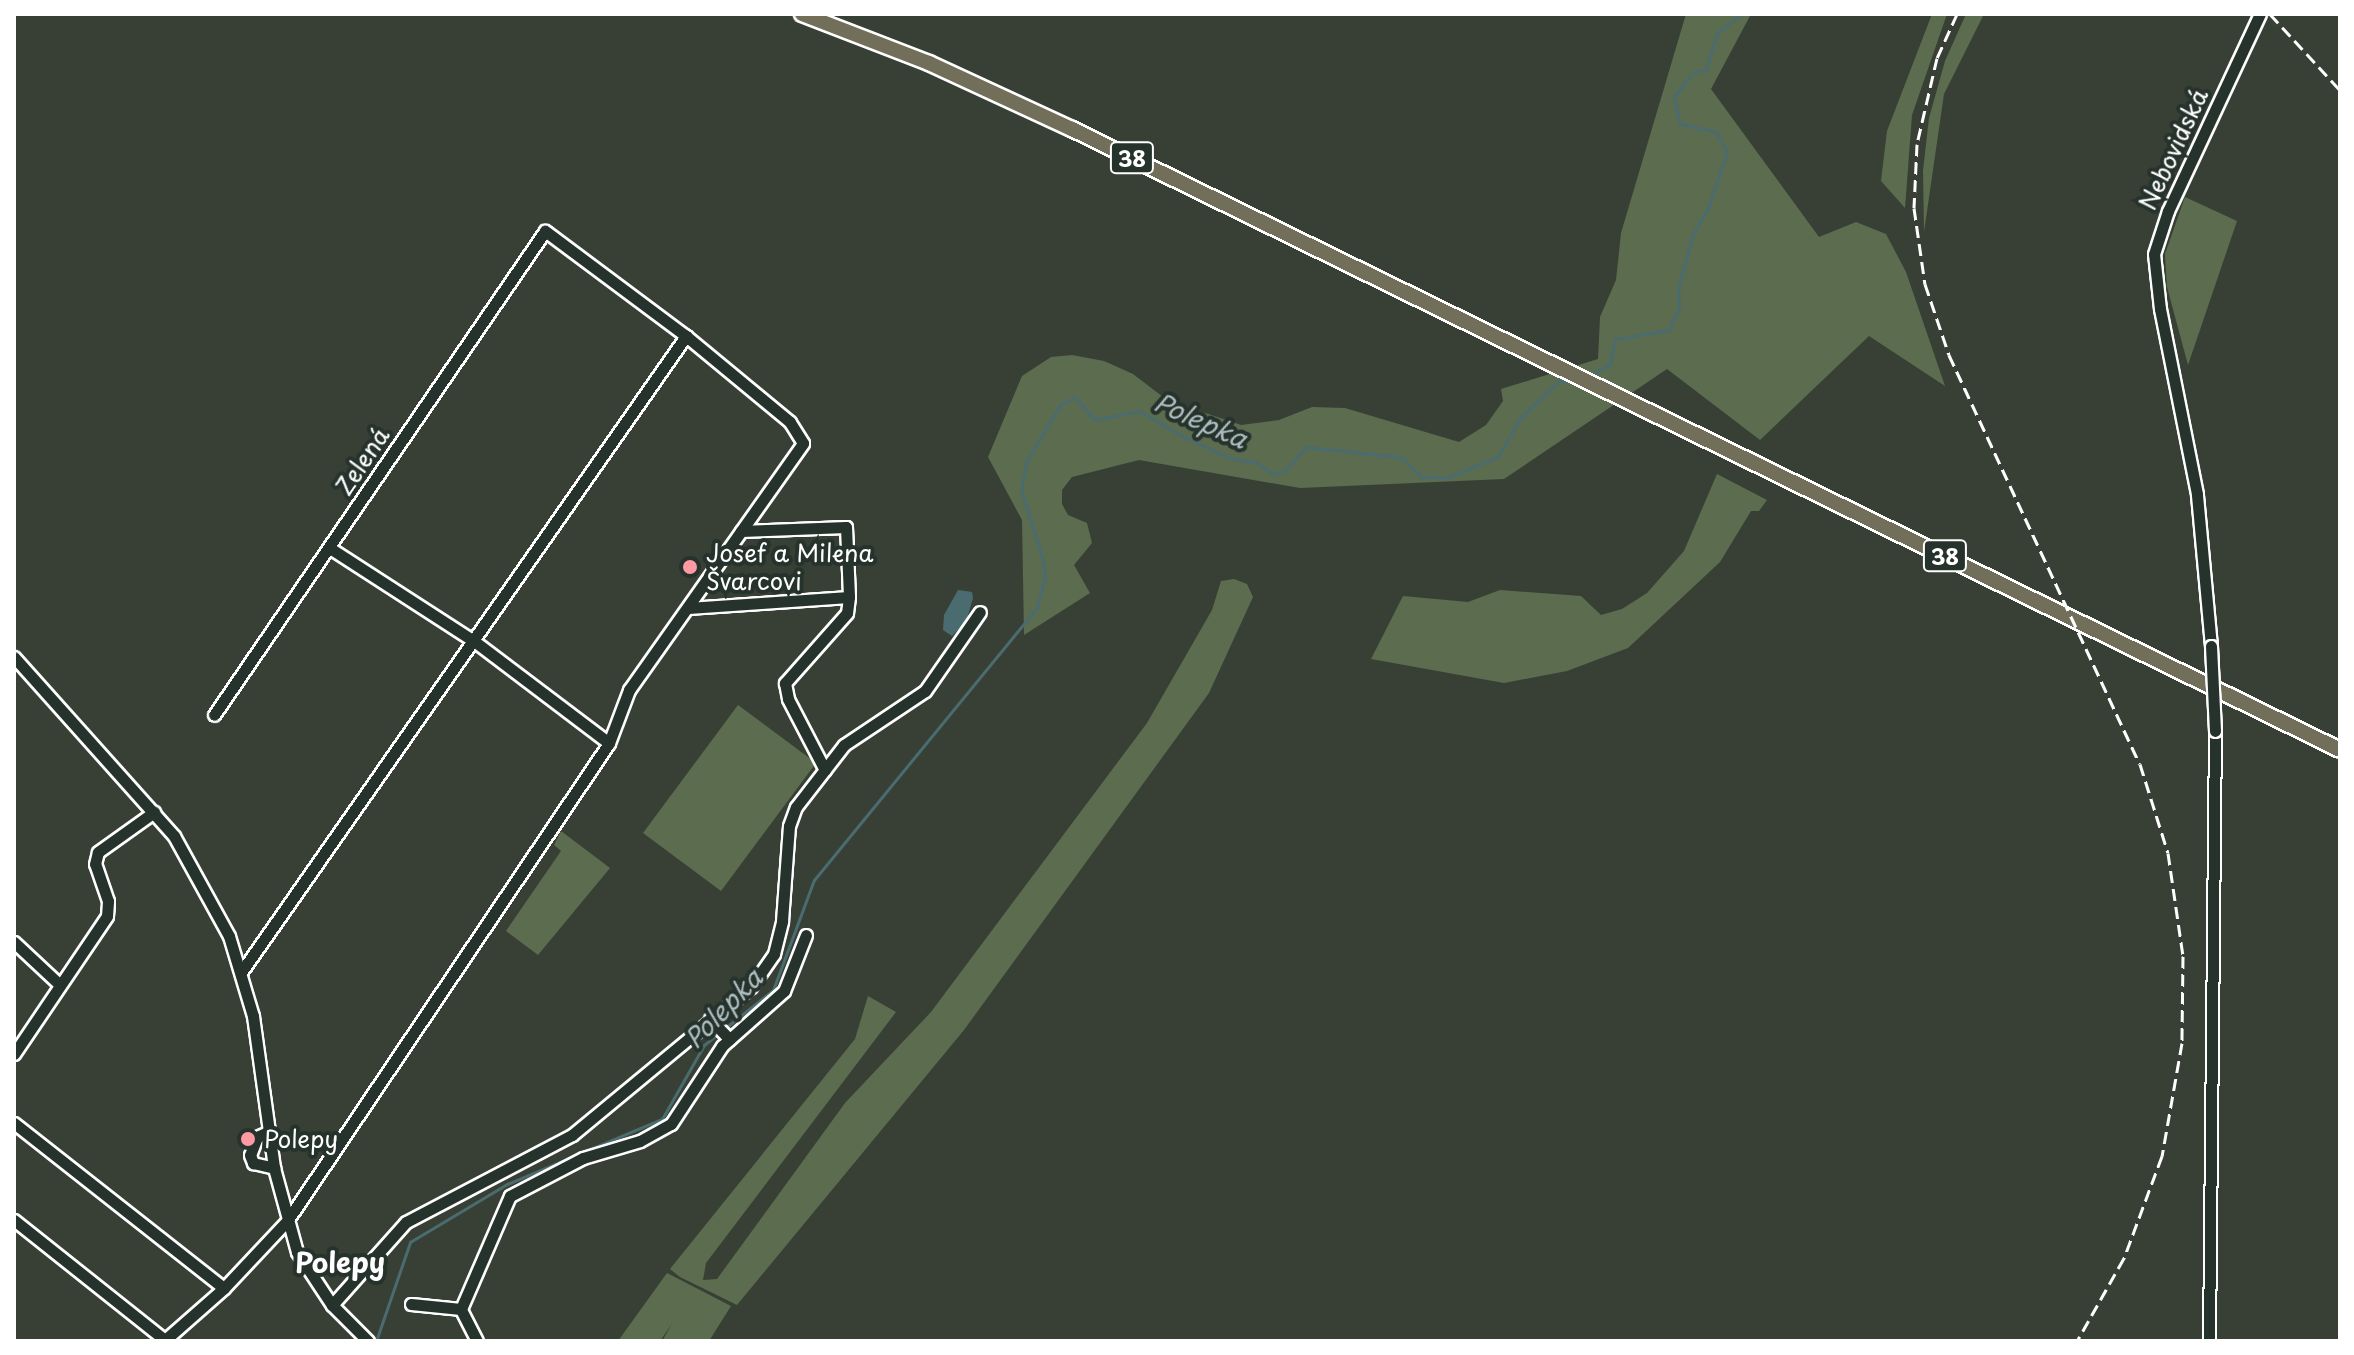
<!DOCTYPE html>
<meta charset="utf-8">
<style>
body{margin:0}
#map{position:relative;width:2354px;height:1355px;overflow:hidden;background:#384036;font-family:"Playpen Sans",sans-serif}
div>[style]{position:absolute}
.green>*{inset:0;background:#5c6c4e}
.water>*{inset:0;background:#4a6c70}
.stream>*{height:3px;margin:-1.5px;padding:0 1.5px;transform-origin:1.5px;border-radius:1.5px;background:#4a6c70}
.roads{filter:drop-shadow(2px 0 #fff) drop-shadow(-2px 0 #fff) drop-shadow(0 2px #fff) drop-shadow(0 -2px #fff)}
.minor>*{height:11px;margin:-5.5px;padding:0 5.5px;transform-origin:5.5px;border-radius:5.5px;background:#26332d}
.major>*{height:14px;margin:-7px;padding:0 7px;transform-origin:7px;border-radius:7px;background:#716e59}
.rail>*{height:3px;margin-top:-1.5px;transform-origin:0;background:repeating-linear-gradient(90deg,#fff 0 12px,transparent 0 18px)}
.bridges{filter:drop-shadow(2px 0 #fff) drop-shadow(-2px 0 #fff) drop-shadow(0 2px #fff) drop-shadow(0 -2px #fff)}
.minor-bridge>*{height:11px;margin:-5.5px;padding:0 5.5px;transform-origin:5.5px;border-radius:5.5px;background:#26332d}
.dots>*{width:22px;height:22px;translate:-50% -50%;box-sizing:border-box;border:4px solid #26332d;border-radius:50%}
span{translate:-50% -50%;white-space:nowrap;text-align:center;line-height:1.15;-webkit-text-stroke:8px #26332d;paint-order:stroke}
.shield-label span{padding:2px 6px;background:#26332d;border:2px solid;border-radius:6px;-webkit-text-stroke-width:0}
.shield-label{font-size:22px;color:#fff;font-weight:700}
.street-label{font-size:24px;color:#fff}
.poi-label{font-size:24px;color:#fff}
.left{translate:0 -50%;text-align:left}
.water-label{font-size:26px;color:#aebdbf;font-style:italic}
.quarter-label{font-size:28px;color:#fff;font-weight:700}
.frame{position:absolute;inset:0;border:16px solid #fff;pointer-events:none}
</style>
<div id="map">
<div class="green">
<div style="clip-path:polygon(1686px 14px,1751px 14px,1711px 89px,1819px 237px,1856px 222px,1886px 234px,1906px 272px,1945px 386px,1869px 336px,1760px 440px,1667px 369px,1504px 479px,1300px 488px,1139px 460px,1072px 477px,1062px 490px,1062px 504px,1068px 515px,1087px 523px,1092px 543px,1074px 565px,1090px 593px,1024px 635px,1022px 520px,988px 457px,1022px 376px,1051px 357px,1072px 355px,1104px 361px,1133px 374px,1167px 400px,1241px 425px,1279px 420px,1312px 407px,1345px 408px,1459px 442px,1486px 425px,1503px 401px,1501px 389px,1598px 359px,1600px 317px,1616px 280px,1621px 233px)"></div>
<div style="clip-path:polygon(1932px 14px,1947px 14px,1912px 115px,1905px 208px,1881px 181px,1887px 131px)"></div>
<div style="clip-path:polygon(1966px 14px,1984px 14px,1944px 94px,1924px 232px,1923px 171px,1929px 118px,1945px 61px)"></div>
<div style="clip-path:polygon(2185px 197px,2237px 221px,2188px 365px,2167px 287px,2165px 254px)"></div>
<div style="clip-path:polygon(1717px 474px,1767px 500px,1759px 511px,1751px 511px,1720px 562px,1628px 648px,1567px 671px,1504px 683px,1371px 659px,1403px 596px,1468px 602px,1500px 590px,1581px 596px,1601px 615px,1622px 609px,1647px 593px,1684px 551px)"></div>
<div style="clip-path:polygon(1234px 579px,1247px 584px,1253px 597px,1209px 693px,964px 1030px,737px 1305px,680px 1277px,670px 1269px,855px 1039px,868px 996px,896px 1012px,706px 1263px,703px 1280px,717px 1279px,845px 1103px,931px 1012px,1147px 723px,1212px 610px,1221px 581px)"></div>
<div style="clip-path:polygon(738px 705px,816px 763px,721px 891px,643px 833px)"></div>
<div style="clip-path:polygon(561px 831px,610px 868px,538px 955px,506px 931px,561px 851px,554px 845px)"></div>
<div style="clip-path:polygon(667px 1273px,731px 1306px,709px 1341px,662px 1341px,672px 1324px,660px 1341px,618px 1341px)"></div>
</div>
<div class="water">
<div style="clip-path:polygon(958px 590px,972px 592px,973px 598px,966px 622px,952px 636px,943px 630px,944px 615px)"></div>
</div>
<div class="stream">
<div style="left:1589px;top:376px;width:24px;rotate:-30deg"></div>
<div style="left:1610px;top:364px;width:25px;rotate:-79deg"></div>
<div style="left:1615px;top:339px;width:55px;rotate:-9.5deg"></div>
<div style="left:1669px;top:330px;width:24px;rotate:-66deg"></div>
<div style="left:1679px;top:308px;width:19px;rotate:-93deg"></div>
<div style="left:1678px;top:289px;width:57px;rotate:-74.7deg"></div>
<div style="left:1693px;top:234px;width:30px;rotate:-60deg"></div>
<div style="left:1708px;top:208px;width:59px;rotate:-71.3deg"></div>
<div style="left:1727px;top:152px;width:23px;rotate:-119deg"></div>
<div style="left:1716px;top:132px;width:37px;rotate:-167deg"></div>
<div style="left:1680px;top:124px;width:28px;rotate:-103deg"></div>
<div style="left:1674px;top:97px;width:30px;rotate:-53deg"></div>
<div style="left:1692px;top:73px;width:15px;rotate:-16deg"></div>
<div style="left:1706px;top:69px;width:38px;rotate:-73deg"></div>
<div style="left:1717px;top:33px;width:31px;rotate:-38deg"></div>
<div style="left:376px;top:1341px;width:105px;rotate:-71deg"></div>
<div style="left:410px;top:1242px;width:113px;rotate:-30.9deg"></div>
<div style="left:507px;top:1184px;width:168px;rotate:-22.8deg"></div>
<div style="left:662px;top:1119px;width:85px;rotate:-60.4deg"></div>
<div style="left:704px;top:1045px;width:88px;rotate:-38.6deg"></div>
<div style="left:773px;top:990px;width:117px;rotate:-69.6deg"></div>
<div style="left:814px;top:880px;width:352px;rotate:-50.7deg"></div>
<div style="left:1037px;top:608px;width:32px;rotate:-76deg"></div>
<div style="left:1045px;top:577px;width:17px;rotate:-97deg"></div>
<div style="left:1043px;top:560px;width:73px;rotate:-107.4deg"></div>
<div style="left:1021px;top:490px;width:31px;rotate:-79deg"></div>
<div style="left:1027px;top:460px;width:64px;rotate:-59deg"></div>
<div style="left:1060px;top:405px;width:17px;rotate:-28deg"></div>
<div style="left:1075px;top:397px;width:30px;rotate:50deg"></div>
<div style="left:1094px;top:420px;width:47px;rotate:-11.1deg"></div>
<div style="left:1140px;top:411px;width:49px;rotate:30.8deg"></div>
<div style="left:1182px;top:436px;width:53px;rotate:24.6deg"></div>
<div style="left:1230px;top:458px;width:27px;rotate:10deg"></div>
<div style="left:1257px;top:463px;width:19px;rotate:35deg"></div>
<div style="left:1273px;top:474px;width:14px;rotate:-17deg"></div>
<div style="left:1286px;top:470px;width:30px;rotate:-49deg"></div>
<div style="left:1306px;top:447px;width:86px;rotate:6deg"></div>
<div style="left:1392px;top:456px;width:10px;rotate:11deg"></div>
<div style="left:1402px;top:458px;width:28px;rotate:44deg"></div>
<div style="left:1422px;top:477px;width:27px"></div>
<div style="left:1449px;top:477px;width:53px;rotate:-22.2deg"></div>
<div style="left:1498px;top:457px;width:45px;rotate:-60.6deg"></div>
<div style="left:1520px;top:418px;width:55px;rotate:-43.5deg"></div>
<div style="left:1560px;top:380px;width:21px;rotate:11deg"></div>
</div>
<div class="roads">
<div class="minor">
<div style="left:741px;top:531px;width:105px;rotate:-2.2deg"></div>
<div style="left:846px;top:527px;width:70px;rotate:87.5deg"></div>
<div style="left:330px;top:548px;width:171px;rotate:32.9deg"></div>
<div style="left:474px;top:641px;width:169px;rotate:37.1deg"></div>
<div style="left:688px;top:608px;width:161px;rotate:-3.9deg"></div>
<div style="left:849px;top:597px;width:16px;rotate:97deg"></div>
<div style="left:847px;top:613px;width:94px;rotate:131.5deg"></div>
<div style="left:785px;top:683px;width:16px;rotate:79deg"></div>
<div style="left:788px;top:699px;width:80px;rotate:62.5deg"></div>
<div style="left:2211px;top:646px;width:153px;rotate:-95.3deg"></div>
<div style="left:2197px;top:494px;width:189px;rotate:-101.3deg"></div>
<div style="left:2160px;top:309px;width:55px;rotate:-96.2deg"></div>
<div style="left:2154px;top:254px;width:45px;rotate:-72deg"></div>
<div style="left:2168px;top:211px;width:217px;rotate:-65deg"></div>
<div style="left:14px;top:657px;width:240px;rotate:48.2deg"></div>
<div style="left:174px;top:836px;width:114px;rotate:61.2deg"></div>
<div style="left:229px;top:936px;width:84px;rotate:73.3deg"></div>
<div style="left:253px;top:1016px;width:153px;rotate:82.1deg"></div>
<div style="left:274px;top:1168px;width:87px;rotate:74.7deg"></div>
<div style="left:297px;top:1252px;width:64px;rotate:56.6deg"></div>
<div style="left:332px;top:1305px;width:51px;rotate:45deg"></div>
<div style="left:14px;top:942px;width:63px;rotate:43.1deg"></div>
<div style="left:242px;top:971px;width:775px;rotate:-55.04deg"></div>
<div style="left:710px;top:1019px;width:28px;rotate:46deg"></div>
<div style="left:14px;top:1054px;width:166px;rotate:-56deg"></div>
<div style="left:107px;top:916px;width:15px;rotate:-86deg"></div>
<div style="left:108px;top:901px;width:39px;rotate:-109deg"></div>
<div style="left:95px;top:864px;width:12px;rotate:-76deg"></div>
<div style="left:98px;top:852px;width:69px;rotate:-35.5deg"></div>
<div style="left:14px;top:1123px;width:267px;rotate:38.2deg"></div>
<div style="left:268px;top:1132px;width:12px;rotate:156deg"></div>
<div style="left:257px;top:1137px;width:19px;rotate:111deg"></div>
<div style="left:250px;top:1155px;width:9px;rotate:69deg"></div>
<div style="left:253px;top:1163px;width:22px;rotate:13deg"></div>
<div style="left:14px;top:1220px;width:194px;rotate:38.5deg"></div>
<div style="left:411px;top:1304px;width:50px;rotate:5.7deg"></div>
<div style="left:332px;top:1305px;width:111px;rotate:-48.3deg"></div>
<div style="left:406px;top:1222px;width:187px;rotate:-27.7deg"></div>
<div style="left:572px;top:1135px;width:232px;rotate:-39.6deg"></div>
<div style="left:751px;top:987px;width:40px;rotate:-55.1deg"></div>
<div style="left:774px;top:954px;width:34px;rotate:-76deg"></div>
<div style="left:782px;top:921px;width:95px;rotate:-85.8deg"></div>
<div style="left:789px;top:826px;width:20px;rotate:-70deg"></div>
<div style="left:796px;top:807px;width:78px;rotate:-52.3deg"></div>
<div style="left:844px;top:745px;width:97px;rotate:-33.7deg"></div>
<div style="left:925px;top:691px;width:96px;rotate:-55.2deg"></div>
<div style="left:165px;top:1340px;width:79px;rotate:-41.4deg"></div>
<div style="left:224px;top:1288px;width:92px;rotate:-46.8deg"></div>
<div style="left:287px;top:1221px;width:576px;rotate:-56.03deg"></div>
<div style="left:609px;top:743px;width:57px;rotate:-69.3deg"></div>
<div style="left:629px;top:690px;width:302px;rotate:-54.8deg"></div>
<div style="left:803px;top:443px;width:25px;rotate:-122deg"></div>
<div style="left:790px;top:422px;width:135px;rotate:-140.4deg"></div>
<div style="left:686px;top:336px;width:176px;rotate:-143.3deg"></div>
<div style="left:545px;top:231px;width:586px;rotate:124.37deg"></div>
<div style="left:477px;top:1341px;width:36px;rotate:-117deg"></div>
<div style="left:461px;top:1309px;width:123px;rotate:-66.6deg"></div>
<div style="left:510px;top:1196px;width:82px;rotate:-27.5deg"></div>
<div style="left:583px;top:1158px;width:59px;rotate:-16.6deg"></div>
<div style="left:640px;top:1141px;width:35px;rotate:-29deg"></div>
<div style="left:671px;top:1124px;width:93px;rotate:-56.8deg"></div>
<div style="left:722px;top:1046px;width:83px;rotate:-41.6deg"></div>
<div style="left:784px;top:991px;width:60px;rotate:-68.6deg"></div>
<div style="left:2209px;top:1341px;width:610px;rotate:-89.44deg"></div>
</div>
<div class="major">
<div style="left:802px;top:14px;width:136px;rotate:21.1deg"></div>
<div style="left:929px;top:63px;width:157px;rotate:24.8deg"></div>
<div style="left:1072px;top:129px;width:1412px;rotate:26.09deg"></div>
</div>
</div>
<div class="rail">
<div style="left:1957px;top:14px;width:48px;rotate:114.4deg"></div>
<div style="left:1937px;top:58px;width:88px;rotate:103.1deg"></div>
<div style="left:1917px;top:144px;width:64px;rotate:92.7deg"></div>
<div style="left:1914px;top:208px;width:77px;rotate:81.8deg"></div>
<div style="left:1925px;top:284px;width:75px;rotate:71.3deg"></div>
<div style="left:1949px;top:355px;width:451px;rotate:65deg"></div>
<div style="left:2140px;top:764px;width:93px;rotate:72.5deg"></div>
<div style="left:2168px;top:853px;width:104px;rotate:81.7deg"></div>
<div style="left:2183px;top:956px;width:87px;rotate:90.7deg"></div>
<div style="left:2182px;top:1043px;width:115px;rotate:100deg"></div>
<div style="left:2162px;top:1156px;width:109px;rotate:110.4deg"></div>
<div style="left:2124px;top:1258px;width:95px;rotate:119.5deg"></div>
<div style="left:2270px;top:14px;width:103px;rotate:47.4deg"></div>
</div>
<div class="bridges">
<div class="minor-bridge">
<div style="left:2211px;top:646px;width:85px;rotate:87.3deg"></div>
</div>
</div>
<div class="dots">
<div style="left:690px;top:567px;background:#ff9aa2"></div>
<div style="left:248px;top:1139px;background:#ff9aa2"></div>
</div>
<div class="shield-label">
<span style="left:1132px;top:158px">38</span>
<span style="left:1945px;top:556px">38</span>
</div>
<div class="street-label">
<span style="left:2173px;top:149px;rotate:-65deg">Nebovidská</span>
<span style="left:362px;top:461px;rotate:-56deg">Zelená</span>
</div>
<div class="poi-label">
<span class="left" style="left:706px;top:567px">Josef a Milena<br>Švarcovi</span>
<span class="left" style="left:264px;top:1139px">Polepy</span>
</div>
<div class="water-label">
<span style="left:1201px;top:420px;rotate:24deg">Polepka</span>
<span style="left:723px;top:1008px;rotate:-46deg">Polepka</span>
</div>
<div class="quarter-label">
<span style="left:340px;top:1262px">Polepy</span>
</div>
<div class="frame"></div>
</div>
